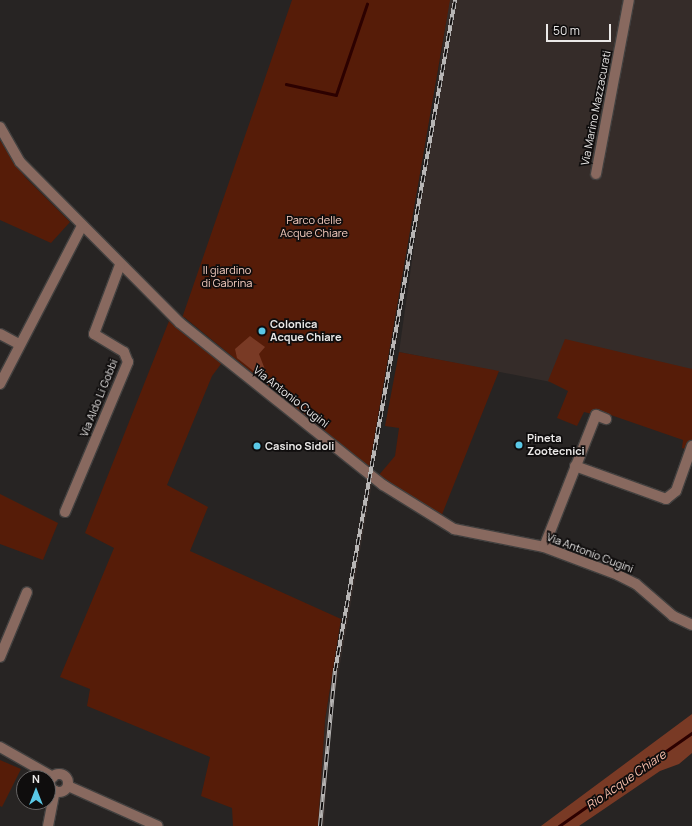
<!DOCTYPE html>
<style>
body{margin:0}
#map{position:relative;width:692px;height:826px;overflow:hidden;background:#272423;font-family:Manrope,sans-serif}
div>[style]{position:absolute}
.built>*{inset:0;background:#352c29}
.green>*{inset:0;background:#561c08}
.forest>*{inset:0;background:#793a25}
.stream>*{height:2.5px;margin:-1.25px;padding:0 1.25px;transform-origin:1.25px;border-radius:1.25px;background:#2c0100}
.roads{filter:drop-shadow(1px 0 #42403f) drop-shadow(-1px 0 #42403f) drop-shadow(0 1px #42403f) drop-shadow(0 -1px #42403f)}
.minor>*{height:10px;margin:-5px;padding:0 5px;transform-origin:5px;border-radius:5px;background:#88695f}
.minor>.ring{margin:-5px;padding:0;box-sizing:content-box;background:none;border:10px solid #88695f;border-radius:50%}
.rail>*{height:4px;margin-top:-2px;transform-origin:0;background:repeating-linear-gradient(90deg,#0f0d0d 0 8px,#b8b6b5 0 16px);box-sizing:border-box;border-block:1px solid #b8b6b5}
.dots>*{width:11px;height:11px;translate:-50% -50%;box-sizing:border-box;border:2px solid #0f0d0d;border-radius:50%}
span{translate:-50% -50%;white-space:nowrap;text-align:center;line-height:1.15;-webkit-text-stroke:3.5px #0f0d0d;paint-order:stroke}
.street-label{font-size:11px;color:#ebe9e8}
.park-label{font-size:11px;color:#f6cdc0}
.poi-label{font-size:11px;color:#ebe9e8;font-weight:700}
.left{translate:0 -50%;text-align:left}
.water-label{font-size:12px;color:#fcc0ac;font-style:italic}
.north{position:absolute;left:16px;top:770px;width:40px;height:40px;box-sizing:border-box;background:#0f0d0d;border:1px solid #676565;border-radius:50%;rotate:0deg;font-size:11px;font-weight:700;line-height:16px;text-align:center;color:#ebe9e8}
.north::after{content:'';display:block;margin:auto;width:14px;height:18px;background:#5ac8e6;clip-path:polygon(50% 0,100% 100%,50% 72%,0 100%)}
.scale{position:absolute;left:546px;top:24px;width:65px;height:18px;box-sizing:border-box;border:2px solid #ebe9e8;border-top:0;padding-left:5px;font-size:12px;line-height:14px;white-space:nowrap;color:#ebe9e8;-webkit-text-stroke:3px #0f0d0d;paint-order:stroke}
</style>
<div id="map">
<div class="built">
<div style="clip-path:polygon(449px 0,692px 0,692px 410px,399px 352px)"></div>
<div style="clip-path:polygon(367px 478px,372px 483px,330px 721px,324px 826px,318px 826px,325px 720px)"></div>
</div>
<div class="green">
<div style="clip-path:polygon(292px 0,450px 0,369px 468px,184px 317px,181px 321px)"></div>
<div style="clip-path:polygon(0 140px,25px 177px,70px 222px,51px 243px,0 220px)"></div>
<div style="clip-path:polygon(171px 316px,224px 360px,212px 376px,167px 485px,208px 507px,190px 551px,341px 619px,325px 720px,318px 826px,233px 826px,232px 808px,201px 796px,210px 757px,87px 706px,90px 689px,60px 677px,114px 548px,85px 533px)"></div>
<div style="clip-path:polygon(565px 339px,692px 369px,692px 451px,682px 448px,683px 440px,605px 413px,596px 415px,584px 412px,577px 426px,557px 418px,568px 391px,548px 381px)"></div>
<div style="clip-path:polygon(399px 352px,499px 371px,441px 517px,379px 475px,395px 456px,399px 428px,385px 426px)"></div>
<div style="clip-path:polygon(0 494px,58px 523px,43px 560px,0 544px)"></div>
<div style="clip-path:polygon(0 760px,21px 769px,2px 807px,0 806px)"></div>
</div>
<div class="forest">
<div style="clip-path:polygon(250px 336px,265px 347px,259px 354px,271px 385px,237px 358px,235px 349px)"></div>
<div style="clip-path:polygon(692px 714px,692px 753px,679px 764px,660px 771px,579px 826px,541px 826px)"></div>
</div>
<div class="stream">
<div style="left:286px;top:84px;width:51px;rotate:12.4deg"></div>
<div style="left:336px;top:95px;width:96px;rotate:-71.2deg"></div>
<div style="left:559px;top:826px;width:162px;rotate:-35deg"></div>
</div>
<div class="roads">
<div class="minor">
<div style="left:0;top:127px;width:40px;rotate:60.3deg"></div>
<div style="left:20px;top:162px;width:227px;rotate:45.2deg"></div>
<div style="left:180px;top:323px;width:260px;rotate:38.6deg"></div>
<div style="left:383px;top:485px;width:84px;rotate:31.8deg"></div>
<div style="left:454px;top:529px;width:92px;rotate:11.3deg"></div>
<div style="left:544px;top:547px;width:79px;rotate:20.7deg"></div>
<div style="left:618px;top:575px;width:20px;rotate:27deg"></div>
<div style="left:636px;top:584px;width:49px;rotate:40.9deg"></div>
<div style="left:673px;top:616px;width:21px;rotate:25deg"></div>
<div style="left:596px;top:174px;width:177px;rotate:-79.3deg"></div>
<div style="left:0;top:334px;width:21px;rotate:28deg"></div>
<div style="left:0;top:384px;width:178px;rotate:-62.6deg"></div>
<div style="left:575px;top:466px;width:97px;rotate:19.9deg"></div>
<div style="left:666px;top:499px;width:13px;rotate:-39deg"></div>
<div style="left:676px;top:491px;width:48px;rotate:-70.4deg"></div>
<div style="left:65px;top:512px;width:163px;rotate:-67.2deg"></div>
<div style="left:128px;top:362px;width:11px;rotate:-112deg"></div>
<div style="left:124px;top:352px;width:35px;rotate:-149deg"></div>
<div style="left:94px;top:334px;width:74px;rotate:-69.4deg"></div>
<div style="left:544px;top:547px;width:142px;rotate:-68.5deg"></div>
<div style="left:596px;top:415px;width:11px;rotate:22deg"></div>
<div style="left:0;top:657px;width:70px;rotate:-67.4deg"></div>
<div style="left:0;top:747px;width:61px;rotate:29.5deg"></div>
<div class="ring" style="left:50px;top:774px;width:8px;height:8px"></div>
<div style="left:68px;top:786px;width:98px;rotate:24deg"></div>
<div style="left:48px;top:826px;width:36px;rotate:-79deg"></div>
</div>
</div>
<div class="rail">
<div style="left:320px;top:826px;width:156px;rotate:-84.5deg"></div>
<div style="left:335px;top:671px;width:682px;rotate:-79.86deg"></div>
</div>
<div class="dots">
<div style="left:262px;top:331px;background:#5ac8e6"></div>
<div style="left:519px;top:445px;background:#5ac8e6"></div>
<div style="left:257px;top:446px;background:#5ac8e6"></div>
</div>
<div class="street-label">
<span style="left:596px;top:108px;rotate:-79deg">Via Marino Mazzacurati</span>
<span style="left:291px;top:397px;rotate:38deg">Via Antonio Cugini</span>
<span style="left:99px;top:398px;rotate:-68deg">Via Aldo Li Gobbi</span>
<span style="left:590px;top:553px;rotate:21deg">Via Antonio Cugini</span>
</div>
<div class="park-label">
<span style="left:314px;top:227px">Parco delle<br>Acque Chiare</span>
<span style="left:227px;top:277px">Il giardino<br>di Gabrina</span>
</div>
<div class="poi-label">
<span class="left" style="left:270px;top:331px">Colonica<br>Acque Chiare</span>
<span class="left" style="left:527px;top:445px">Pineta<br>Zootecnici</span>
<span class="left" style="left:265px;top:446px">Casino Sidoli</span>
</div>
<div class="water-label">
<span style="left:626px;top:780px;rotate:-35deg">Rio Acque Chiare</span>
</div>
<div class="north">N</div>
<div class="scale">50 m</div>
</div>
